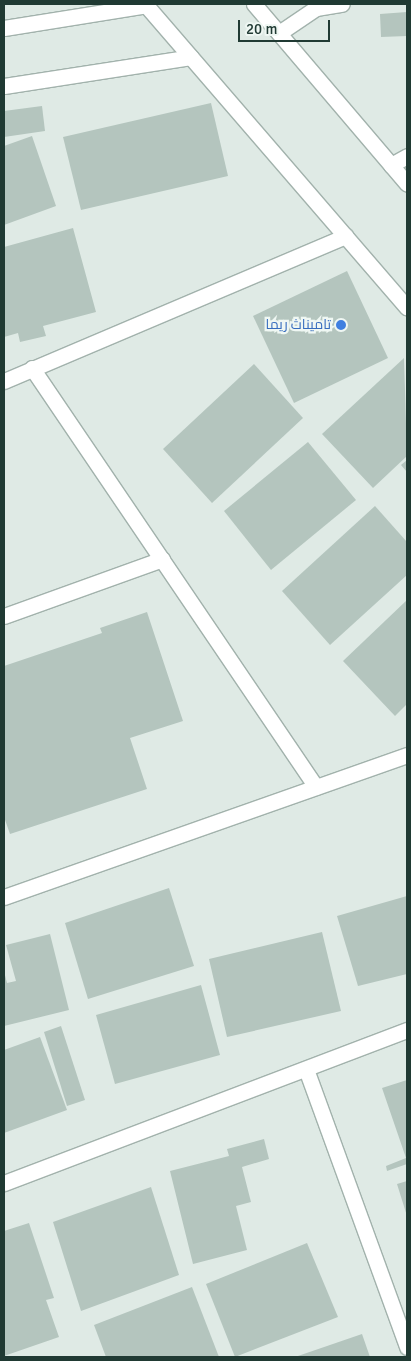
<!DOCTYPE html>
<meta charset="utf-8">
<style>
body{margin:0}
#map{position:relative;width:411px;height:1361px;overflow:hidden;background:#dfeae5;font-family:Signika,Cairo,sans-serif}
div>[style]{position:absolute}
.building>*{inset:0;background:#b4c5be}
.roads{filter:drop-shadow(1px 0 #a2b2ac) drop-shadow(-1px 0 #a2b2ac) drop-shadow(0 1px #a2b2ac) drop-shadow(0 -1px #a2b2ac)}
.street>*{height:15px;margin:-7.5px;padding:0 7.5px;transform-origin:7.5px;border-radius:7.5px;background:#fff}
.dots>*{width:14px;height:14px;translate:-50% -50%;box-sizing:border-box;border:2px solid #eff7f3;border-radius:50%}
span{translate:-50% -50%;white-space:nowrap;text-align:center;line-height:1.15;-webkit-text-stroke:4.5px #eff7f3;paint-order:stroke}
.shop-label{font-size:14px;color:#366cbe}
.right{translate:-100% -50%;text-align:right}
.frame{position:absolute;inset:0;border:5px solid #203a33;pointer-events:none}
.scale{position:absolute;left:238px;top:20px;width:92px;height:22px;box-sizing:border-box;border:2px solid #203a33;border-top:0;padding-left:6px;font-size:15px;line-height:18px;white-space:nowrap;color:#203a33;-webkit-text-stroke:4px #eff7f3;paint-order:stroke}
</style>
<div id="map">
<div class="building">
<div style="clip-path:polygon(407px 12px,407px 36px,381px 37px,380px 14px)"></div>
<div style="clip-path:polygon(211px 103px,228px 176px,81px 210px,63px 137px)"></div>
<div style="clip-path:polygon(42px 106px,45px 131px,4px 137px,4px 111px)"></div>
<div style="clip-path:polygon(32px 136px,56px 206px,4px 225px,4px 146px)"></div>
<div style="clip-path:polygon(73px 228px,96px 312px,43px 326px,46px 336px,20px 342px,18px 333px,4px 337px,4px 247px)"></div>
<div style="clip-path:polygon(347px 271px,388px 358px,294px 403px,253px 316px)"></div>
<div style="clip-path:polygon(404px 358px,407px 456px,373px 488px,322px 434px)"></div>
<div style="clip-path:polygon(254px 364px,303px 418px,212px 503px,163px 449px)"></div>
<div style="clip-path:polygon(308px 442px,356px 500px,271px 570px,224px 511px)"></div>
<div style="clip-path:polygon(407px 460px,407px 472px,401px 465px)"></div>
<div style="clip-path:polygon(375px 506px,407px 542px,407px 575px,330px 645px,282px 591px)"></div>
<div style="clip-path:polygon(407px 600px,407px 704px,395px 716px,343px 661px)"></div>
<div style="clip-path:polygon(147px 612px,183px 721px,130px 738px,147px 789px,10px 834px,4px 817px,4px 666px,102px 633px,100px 628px)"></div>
<div style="clip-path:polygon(169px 888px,194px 966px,88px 999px,65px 923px)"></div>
<div style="clip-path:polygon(407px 896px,407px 974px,358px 986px,337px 916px)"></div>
<div style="clip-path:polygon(322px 932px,341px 1011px,227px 1037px,209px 959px)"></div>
<div style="clip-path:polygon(50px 934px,69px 1010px,4px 1026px,4px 971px,7px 983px,16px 981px,6px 945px)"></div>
<div style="clip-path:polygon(201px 985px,220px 1055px,115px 1084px,96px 1015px)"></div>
<div style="clip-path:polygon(61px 1026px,85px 1100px,67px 1106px,44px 1032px)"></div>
<div style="clip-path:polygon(40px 1037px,67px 1110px,4px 1133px,4px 1050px)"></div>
<div style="clip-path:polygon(407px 1080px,407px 1164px,387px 1171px,386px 1166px,406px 1158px,382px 1088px)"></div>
<div style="clip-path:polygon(264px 1139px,269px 1159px,242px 1167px,251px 1202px,236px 1206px,247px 1250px,193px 1264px,170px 1171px,229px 1156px,227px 1149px)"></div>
<div style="clip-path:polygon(407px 1181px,407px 1216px,397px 1184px)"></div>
<div style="clip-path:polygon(151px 1187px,179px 1275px,81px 1311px,53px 1222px)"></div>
<div style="clip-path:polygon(29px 1223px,54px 1298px,46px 1300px,59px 1337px,4px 1356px,4px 1231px)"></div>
<div style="clip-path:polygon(307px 1243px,338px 1317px,235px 1357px,206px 1284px)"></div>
<div style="clip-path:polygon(192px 1287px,219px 1357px,106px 1357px,94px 1325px)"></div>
<div style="clip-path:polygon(362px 1334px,370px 1357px,295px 1357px)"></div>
</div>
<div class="roads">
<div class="street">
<div style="left:145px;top:4px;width:401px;rotate:49.2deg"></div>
<div style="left:254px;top:4px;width:236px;rotate:49.6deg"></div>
<div style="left:4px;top:28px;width:145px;rotate:-9.1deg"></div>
<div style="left:279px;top:33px;width:45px;rotate:-34deg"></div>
<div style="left:316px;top:8px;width:26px;rotate:-9deg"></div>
<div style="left:4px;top:86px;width:189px;rotate:-8.8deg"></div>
<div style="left:391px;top:165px;width:18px;rotate:-29deg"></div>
<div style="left:32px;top:368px;width:506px;rotate:55.87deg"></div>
<div style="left:4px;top:381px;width:371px;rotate:-23deg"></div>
<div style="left:4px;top:616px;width:168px;rotate:-19.8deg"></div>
<div style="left:4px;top:897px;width:427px;rotate:-19.4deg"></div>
<div style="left:306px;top:1069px;width:296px;rotate:70deg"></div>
<div style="left:4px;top:1183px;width:431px;rotate:-20.8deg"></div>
</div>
</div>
<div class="dots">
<div style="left:341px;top:325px;background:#3f7fe0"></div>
</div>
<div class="shop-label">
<span class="right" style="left:331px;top:325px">تاميناث ريما</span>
</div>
<div class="frame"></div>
<div class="scale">20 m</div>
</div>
